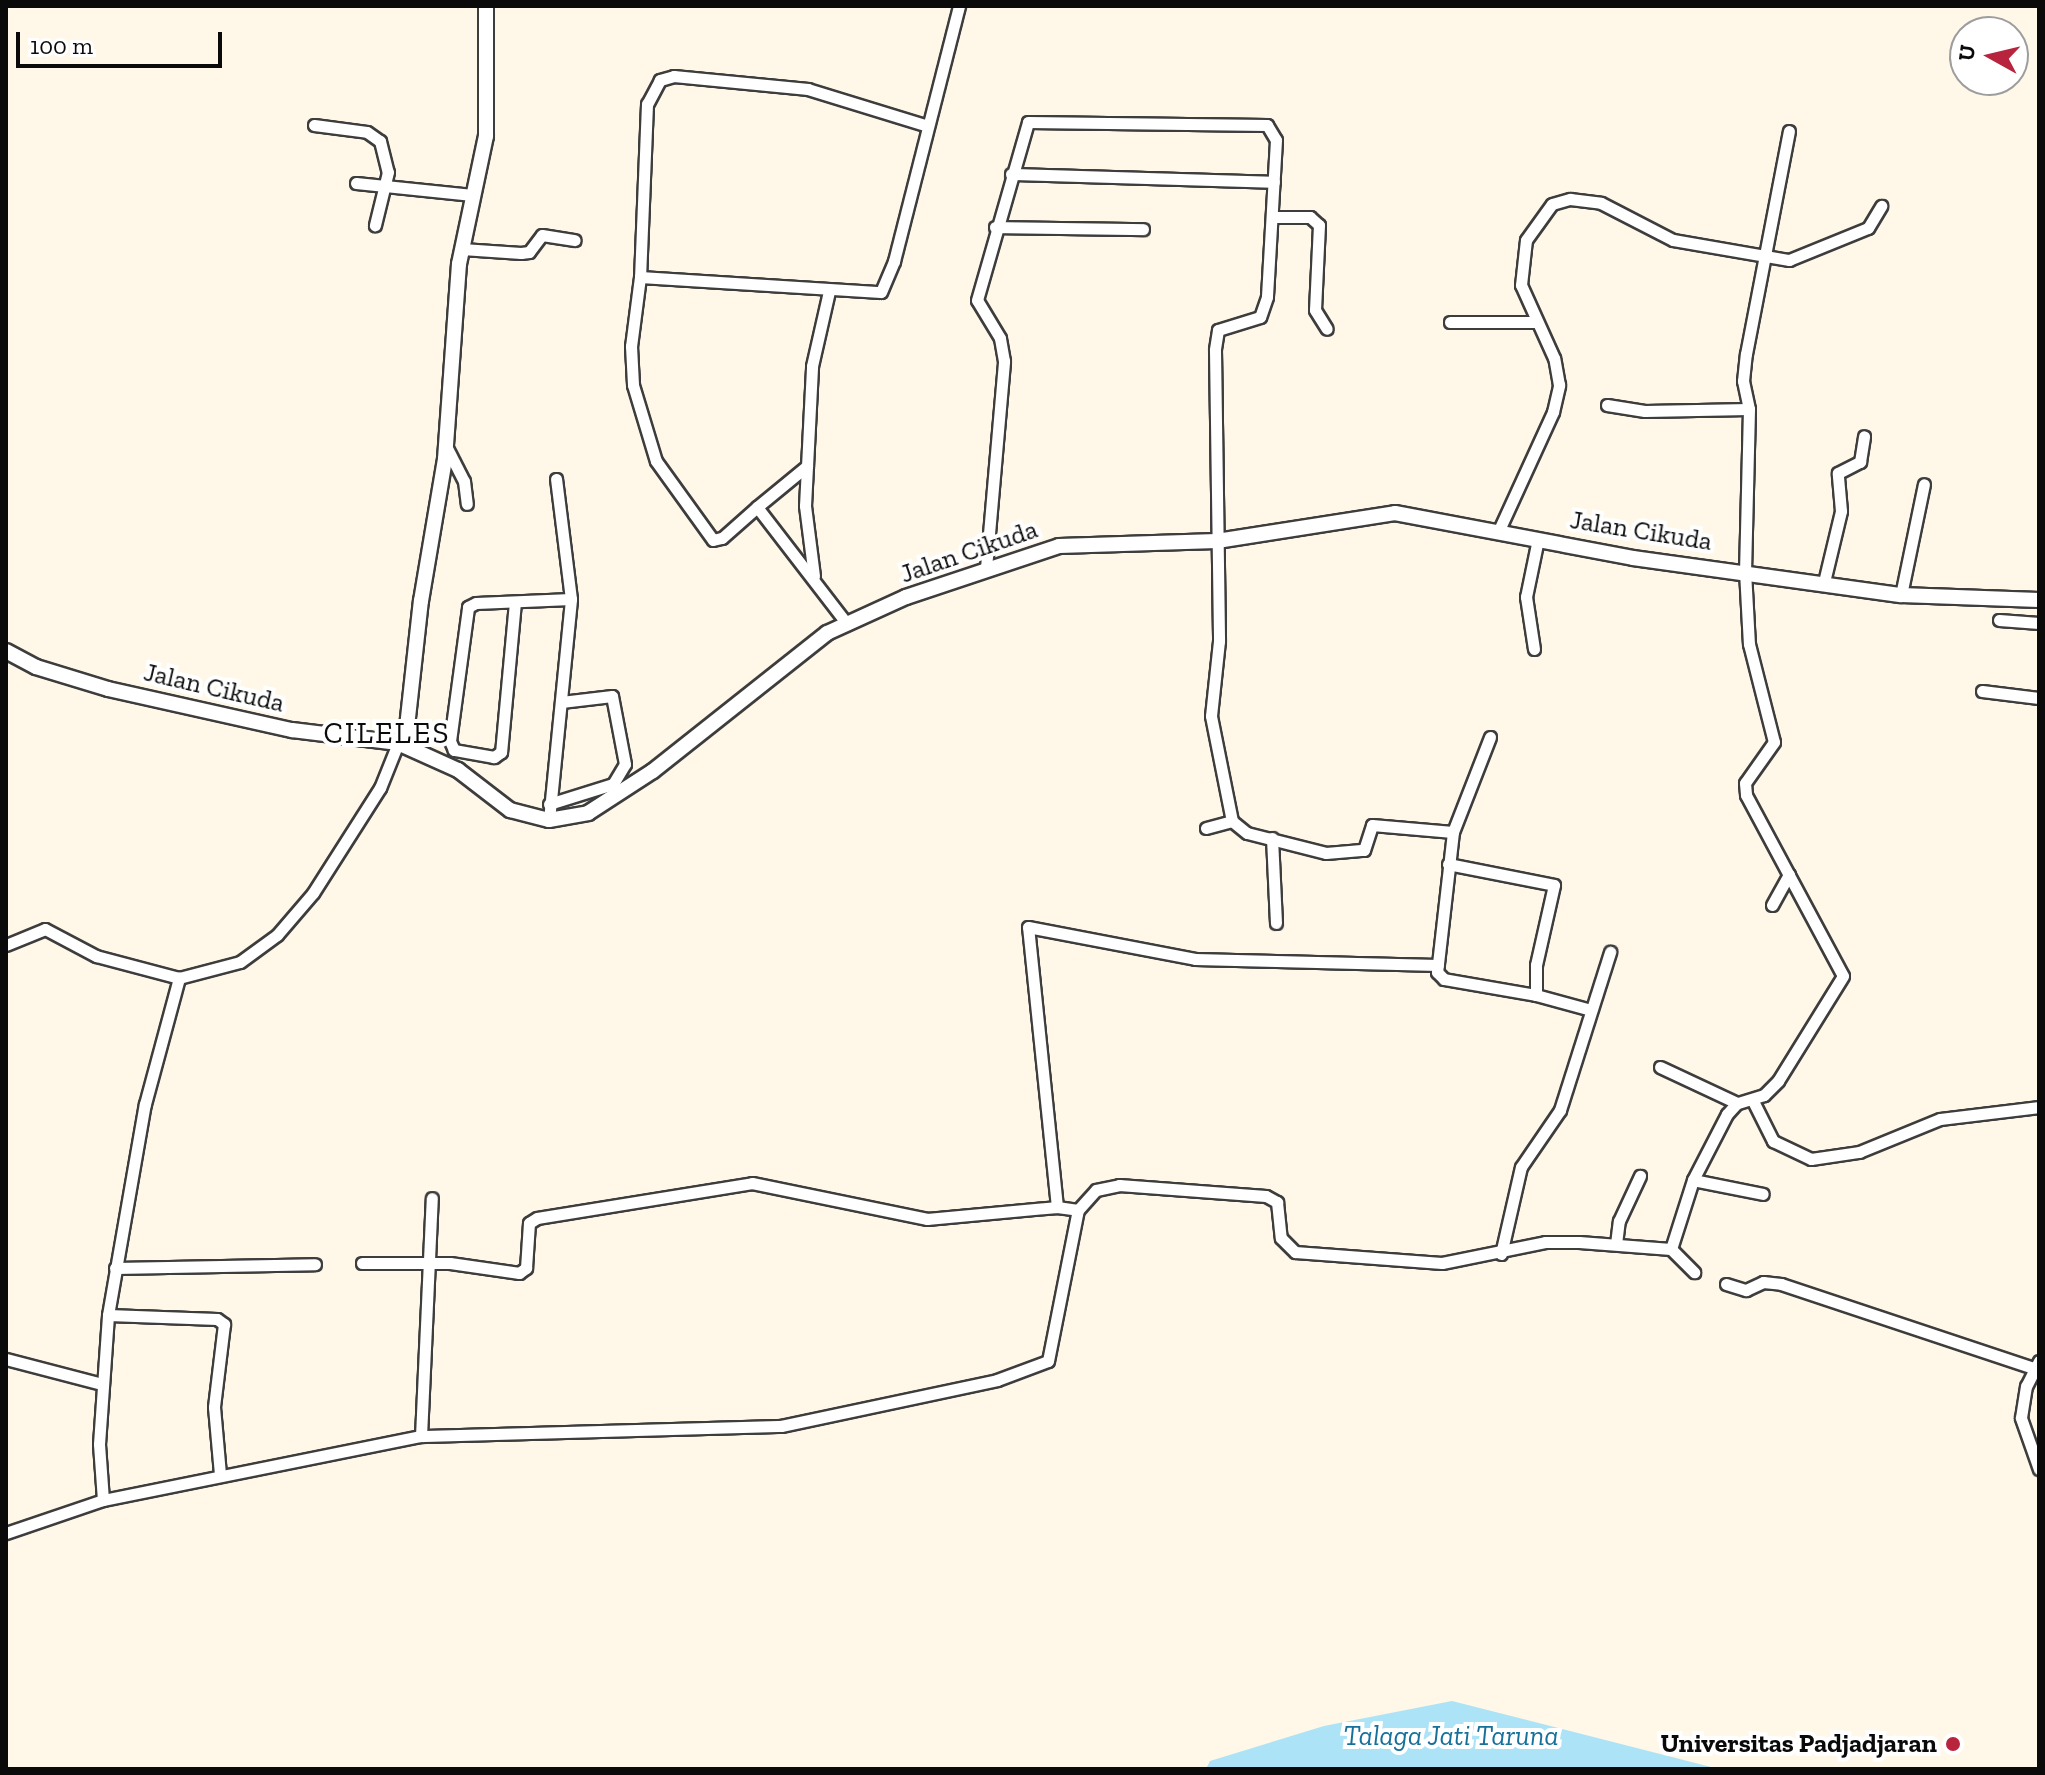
<!DOCTYPE html>
<style>
body{margin:0}
#map{position:relative;width:2045px;height:1775px;overflow:hidden;background:#fff7e7;font-family:"Zilla Slab",serif}
div>[style]{position:absolute}
.water>*{inset:0;background:#ade3f6}
.roads{filter:drop-shadow(2px 0 #3d3d3d) drop-shadow(-2px 0 #3d3d3d) drop-shadow(0 2px #3d3d3d) drop-shadow(0 -2px #3d3d3d)}
.minor>*{height:11px;margin:-5.5px;padding:0 5.5px;transform-origin:5.5px;border-radius:5.5px;background:#fff}
.tertiary>*{height:14px;margin:-7px;padding:0 7px;transform-origin:7px;border-radius:7px;background:#fff}
.dots>*{width:22px;height:22px;translate:-50% -50%;box-sizing:border-box;border:4px solid #fff;border-radius:50%}
span{translate:-50% -50%;white-space:nowrap;text-align:center;line-height:1.15;-webkit-text-stroke:8px #fff;paint-order:stroke}
.street-label{font-size:26px;color:#0a0a0a}
.poi-label{font-size:26px;color:#0a0a0a;font-weight:700}
.right{translate:-100% -50%;text-align:right}
.water-label{font-size:28px;color:#16709a;font-style:italic}
.quarter-label{font-size:30px;color:#0a0a0a;letter-spacing:2px}
.frame{position:absolute;inset:0;border:8px solid #0a0a0a;pointer-events:none}
.north{position:absolute;left:1949px;top:16px;width:80px;height:80px;box-sizing:border-box;background:#fff;border:2px solid #9d9d9d;border-radius:50%;rotate:278deg;font-size:22px;font-weight:700;line-height:32px;text-align:center;color:#0a0a0a}
.north::after{content:'';display:block;margin:auto;width:28px;height:36px;background:#b8243d;clip-path:polygon(50% 0,100% 100%,50% 72%,0 100%)}
.scale{position:absolute;left:16px;top:32px;width:206px;height:36px;box-sizing:border-box;border:4px solid #0a0a0a;border-top:0;padding-left:10px;font-size:24px;line-height:28px;white-space:nowrap;color:#0a0a0a;-webkit-text-stroke:6px #fff;paint-order:stroke}
</style>
<div id="map">
<div class="water">
<div style="clip-path:polygon(1452px 1701px,1711px 1767px,1206px 1769px,1210px 1761px,1324px 1726px)"></div>
</div>
<div class="roads">
<div class="minor">
<div style="left:314px;top:125px;width:53px;rotate:7.5deg"></div>
<div style="left:367px;top:132px;width:16px;rotate:35deg"></div>
<div style="left:380px;top:141px;width:32px;rotate:76deg"></div>
<div style="left:388px;top:172px;width:55px;rotate:103.8deg"></div>
<div style="left:928px;top:126px;width:126px;rotate:-162.9deg"></div>
<div style="left:808px;top:89px;width:135px;rotate:-174.5deg"></div>
<div style="left:674px;top:76px;width:15px;rotate:164deg"></div>
<div style="left:660px;top:80px;width:27px;rotate:118deg"></div>
<div style="left:647px;top:104px;width:173px;rotate:92.3deg"></div>
<div style="left:640px;top:277px;width:241px;rotate:3.6deg"></div>
<div style="left:881px;top:292px;width:34px;rotate:-67deg"></div>
<div style="left:894px;top:261px;width:263px;rotate:-75.7deg"></div>
<div style="left:1011px;top:174px;width:263px;rotate:1.7deg"></div>
<div style="left:356px;top:183px;width:117px;rotate:5.9deg"></div>
<div style="left:1272px;top:217px;width:38px"></div>
<div style="left:1310px;top:217px;width:12px;rotate:42deg"></div>
<div style="left:1319px;top:225px;width:85px;rotate:92.7deg"></div>
<div style="left:1315px;top:310px;width:22px;rotate:58deg"></div>
<div style="left:995px;top:227px;width:148px;rotate:0.8deg"></div>
<div style="left:462px;top:249px;width:59px;rotate:3.9deg"></div>
<div style="left:521px;top:253px;width:8px;rotate:-7deg"></div>
<div style="left:529px;top:252px;width:21px;rotate:-53deg"></div>
<div style="left:542px;top:235px;width:33px;rotate:9deg"></div>
<div style="left:640px;top:277px;width:70px;rotate:97.4deg"></div>
<div style="left:631px;top:346px;width:39px;rotate:87deg"></div>
<div style="left:633px;top:385px;width:79px;rotate:73.2deg"></div>
<div style="left:656px;top:461px;width:97px;rotate:54.2deg"></div>
<div style="left:713px;top:540px;width:9px;rotate:-13deg"></div>
<div style="left:722px;top:538px;width:47px;rotate:-41.5deg"></div>
<div style="left:757px;top:507px;width:148px;rotate:52.4deg"></div>
<div style="left:1450px;top:322px;width:87px"></div>
<div style="left:1607px;top:405px;width:38px;rotate:9deg"></div>
<div style="left:1645px;top:411px;width:104px;rotate:-1.1deg"></div>
<div style="left:1749px;top:409px;width:162px;rotate:91.4deg"></div>
<div style="left:1745px;top:571px;width:73px;rotate:86.9deg"></div>
<div style="left:1749px;top:644px;width:101px;rotate:75.7deg"></div>
<div style="left:1774px;top:742px;width:50px;rotate:125.3deg"></div>
<div style="left:1745px;top:783px;width:12px;rotate:85deg"></div>
<div style="left:1746px;top:795px;width:205px;rotate:61.8deg"></div>
<div style="left:1843px;top:976px;width:123px;rotate:121.8deg"></div>
<div style="left:1778px;top:1081px;width:20px;rotate:135deg"></div>
<div style="left:1764px;top:1095px;width:28px;rotate:163deg"></div>
<div style="left:1737px;top:1103px;width:15px;rotate:132deg"></div>
<div style="left:1727px;top:1114px;width:74px;rotate:117.3deg"></div>
<div style="left:1693px;top:1180px;width:72px;rotate:107.7deg"></div>
<div style="left:1749px;top:409px;width:29px;rotate:-102deg"></div>
<div style="left:1743px;top:381px;width:27px;rotate:-84deg"></div>
<div style="left:1746px;top:354px;width:227px;rotate:-79.1deg"></div>
<div style="left:446px;top:446px;width:39px;rotate:63deg"></div>
<div style="left:464px;top:481px;width:23px;rotate:83deg"></div>
<div style="left:757px;top:507px;width:65px;rotate:-39.4deg"></div>
<div style="left:1499px;top:530px;width:130px;rotate:-65.4deg"></div>
<div style="left:1553px;top:412px;width:28px;rotate:-77deg"></div>
<div style="left:1559px;top:385px;width:27px;rotate:-100deg"></div>
<div style="left:1554px;top:358px;width:80px;rotate:-114.3deg"></div>
<div style="left:1521px;top:285px;width:45px;rotate:-83.7deg"></div>
<div style="left:1526px;top:240px;width:44px;rotate:-54.2deg"></div>
<div style="left:1552px;top:204px;width:19px;rotate:-16deg"></div>
<div style="left:1570px;top:199px;width:31px;rotate:7deg"></div>
<div style="left:1601px;top:203px;width:81px;rotate:27.2deg"></div>
<div style="left:1673px;top:240px;width:118px;rotate:9.8deg"></div>
<div style="left:1789px;top:260px;width:85px;rotate:-22.1deg"></div>
<div style="left:1868px;top:228px;width:26px;rotate:-59deg"></div>
<div style="left:986px;top:568px;width:208px;rotate:-85deg"></div>
<div style="left:1004px;top:361px;width:23px;rotate:-100deg"></div>
<div style="left:1000px;top:338px;width:44px;rotate:-121.2deg"></div>
<div style="left:977px;top:300px;width:185px;rotate:-74deg"></div>
<div style="left:1028px;top:122px;width:239px;rotate:0.7deg"></div>
<div style="left:1267px;top:125px;width:17px;rotate:59deg"></div>
<div style="left:1276px;top:140px;width:157px;rotate:93.3deg"></div>
<div style="left:1267px;top:297px;width:21px;rotate:109deg"></div>
<div style="left:1260px;top:317px;width:44px;rotate:162.8deg"></div>
<div style="left:1218px;top:330px;width:20px;rotate:99deg"></div>
<div style="left:1215px;top:350px;width:291px;rotate:89.2deg"></div>
<div style="left:1219px;top:641px;width:75px;rotate:96.1deg"></div>
<div style="left:1211px;top:716px;width:107px;rotate:78.7deg"></div>
<div style="left:1232px;top:821px;width:19px;rotate:39deg"></div>
<div style="left:1247px;top:833px;width:81px;rotate:14.2deg"></div>
<div style="left:1326px;top:853px;width:38px;rotate:-5deg"></div>
<div style="left:1364px;top:850px;width:26px;rotate:-72deg"></div>
<div style="left:1372px;top:825px;width:81px;rotate:4.9deg"></div>
<div style="left:1453px;top:832px;width:141px;rotate:96.5deg"></div>
<div style="left:1437px;top:972px;width:10px;rotate:45deg"></div>
<div style="left:1444px;top:979px;width:93px;rotate:9.9deg"></div>
<div style="left:814px;top:576px;width:71px;rotate:-97.3deg"></div>
<div style="left:805px;top:506px;width:140px;rotate:-87.1deg"></div>
<div style="left:812px;top:366px;width:77px;rotate:-77.2deg"></div>
<div style="left:1824px;top:582px;width:73px;rotate:-76.5deg"></div>
<div style="left:1841px;top:511px;width:38px;rotate:-95deg"></div>
<div style="left:1838px;top:473px;width:25px;rotate:-27deg"></div>
<div style="left:1860px;top:462px;width:26px;rotate:-81deg"></div>
<div style="left:1901px;top:595px;width:113px;rotate:-78.3deg"></div>
<div style="left:515px;top:602px;width:151px;rotate:95.3deg"></div>
<div style="left:501px;top:752px;width:9px;rotate:144deg"></div>
<div style="left:494px;top:757px;width:41px;rotate:-170.1deg"></div>
<div style="left:454px;top:750px;width:10px;rotate:-114deg"></div>
<div style="left:450px;top:741px;width:135px;rotate:-82.3deg"></div>
<div style="left:468px;top:607px;width:9px;rotate:-27deg"></div>
<div style="left:476px;top:603px;width:95px;rotate:-2.4deg"></div>
<div style="left:1999px;top:620px;width:40px;rotate:4.3deg"></div>
<div style="left:1534px;top:649px;width:53px;rotate:-98.7deg"></div>
<div style="left:1526px;top:597px;width:59px;rotate:-78.3deg"></div>
<div style="left:1982px;top:691px;width:57px;rotate:7deg"></div>
<div style="left:549px;top:804px;width:67px;rotate:-17.4deg"></div>
<div style="left:613px;top:784px;width:23px;rotate:-59deg"></div>
<div style="left:625px;top:764px;width:69px;rotate:-100.8deg"></div>
<div style="left:612px;top:696px;width:51px;rotate:173.3deg"></div>
<div style="left:549px;top:820px;width:222px;rotate:-84.3deg"></div>
<div style="left:571px;top:599px;width:121px;rotate:-97.1deg"></div>
<div style="left:1206px;top:828px;width:27px;rotate:-15deg"></div>
<div style="left:1453px;top:832px;width:102px;rotate:-68.7deg"></div>
<div style="left:1272px;top:838px;width:85px;rotate:87.3deg"></div>
<div style="left:1448px;top:864px;width:108px;rotate:11.2deg"></div>
<div style="left:1554px;top:885px;width:82px;rotate:102.7deg"></div>
<div style="left:1536px;top:965px;width:30px;rotate:90deg"></div>
<div style="left:1536px;top:995px;width:57px;rotate:15.3deg"></div>
<div style="left:1772px;top:905px;width:35px;rotate:-61deg"></div>
<div style="left:6px;top:945px;width:42px;rotate:-22.3deg"></div>
<div style="left:45px;top:929px;width:58px;rotate:27.9deg"></div>
<div style="left:96px;top:956px;width:86px;rotate:14.8deg"></div>
<div style="left:179px;top:978px;width:63px;rotate:-14.7deg"></div>
<div style="left:240px;top:962px;width:46px;rotate:-36.1deg"></div>
<div style="left:277px;top:935px;width:55px;rotate:-49.4deg"></div>
<div style="left:313px;top:893px;width:125px;rotate:-57.5deg"></div>
<div style="left:380px;top:788px;width:48px;rotate:-68.2deg"></div>
<div style="left:1660px;top:1067px;width:85px;rotate:25.1deg"></div>
<div style="left:1753px;top:1101px;width:45px;rotate:63.4deg"></div>
<div style="left:1773px;top:1141px;width:42px;rotate:25.3deg"></div>
<div style="left:1811px;top:1159px;width:49px;rotate:-8.3deg"></div>
<div style="left:1859px;top:1152px;width:87px;rotate:-22.2deg"></div>
<div style="left:1940px;top:1119px;width:100px;rotate:-6.9deg"></div>
<div style="left:1693px;top:1180px;width:71px;rotate:11.3deg"></div>
<div style="left:1057px;top:1207px;width:281px;rotate:-95.9deg"></div>
<div style="left:1028px;top:927px;width:170px;rotate:10.8deg"></div>
<div style="left:1195px;top:959px;width:243px;rotate:1.4deg"></div>
<div style="left:1616px;top:1244px;width:23px;rotate:-83deg"></div>
<div style="left:1619px;top:1221px;width:50px;rotate:-65deg"></div>
<div style="left:1501px;top:1254px;width:89px;rotate:-77.1deg"></div>
<div style="left:1521px;top:1167px;width:69px;rotate:-55.6deg"></div>
<div style="left:1560px;top:1110px;width:166px;rotate:-72.4deg"></div>
<div style="left:362px;top:1263px;width:88px"></div>
<div style="left:450px;top:1263px;width:70px;rotate:8.2deg"></div>
<div style="left:519px;top:1273px;width:9px;rotate:-36deg"></div>
<div style="left:526px;top:1268px;width:45px;rotate:-86.2deg"></div>
<div style="left:529px;top:1223px;width:9px;rotate:-32deg"></div>
<div style="left:537px;top:1218px;width:218px;rotate:-9.2deg"></div>
<div style="left:752px;top:1183px;width:179px;rotate:11.6deg"></div>
<div style="left:927px;top:1219px;width:131px;rotate:-5.3deg"></div>
<div style="left:1057px;top:1207px;width:21px;rotate:8deg"></div>
<div style="left:115px;top:1268px;width:200px;rotate:-1.1deg"></div>
<div style="left:1726px;top:1284px;width:21px;rotate:17deg"></div>
<div style="left:1746px;top:1290px;width:19px;rotate:-25deg"></div>
<div style="left:1763px;top:1282px;width:18px;rotate:6deg"></div>
<div style="left:1781px;top:1284px;width:266px;rotate:18.4deg"></div>
<div style="left:108px;top:1315px;width:109px;rotate:2.1deg"></div>
<div style="left:217px;top:1319px;width:9px;rotate:36deg"></div>
<div style="left:224px;top:1324px;width:84px;rotate:96.9deg"></div>
<div style="left:214px;top:1407px;width:67px;rotate:84.9deg"></div>
<div style="left:6px;top:1359px;width:99px;rotate:14.6deg"></div>
<div style="left:2039px;top:1361px;width:28px;rotate:117deg"></div>
<div style="left:2026px;top:1386px;width:32px;rotate:99deg"></div>
<div style="left:2021px;top:1418px;width:54px;rotate:70.6deg"></div>
<div style="left:421px;top:1436px;width:238px;rotate:-87.4deg"></div>
<div style="left:103px;top:1500px;width:56px;rotate:-94.1deg"></div>
<div style="left:99px;top:1444px;width:129px;rotate:-86deg"></div>
<div style="left:108px;top:1315px;width:214px;rotate:-80.1deg"></div>
<div style="left:145px;top:1104px;width:131px;rotate:-74.9deg"></div>
<div style="left:6px;top:1533px;width:102px;rotate:-18.8deg"></div>
<div style="left:103px;top:1500px;width:324px;rotate:-11.4deg"></div>
<div style="left:421px;top:1436px;width:360px;rotate:-1.6deg"></div>
<div style="left:781px;top:1426px;width:221px;rotate:-12deg"></div>
<div style="left:997px;top:1380px;width:54px;rotate:-20.4deg"></div>
<div style="left:1048px;top:1361px;width:154px;rotate:-78.8deg"></div>
<div style="left:1078px;top:1210px;width:27px;rotate:-48deg"></div>
<div style="left:1096px;top:1190px;width:24px;rotate:-12deg"></div>
<div style="left:1119px;top:1185px;width:147px;rotate:4.3deg"></div>
<div style="left:1266px;top:1196px;width:13px;rotate:29deg"></div>
<div style="left:1277px;top:1202px;width:36px;rotate:84deg"></div>
<div style="left:1281px;top:1238px;width:20px;rotate:45deg"></div>
<div style="left:1295px;top:1252px;width:147px;rotate:4.3deg"></div>
<div style="left:1442px;top:1263px;width:105px;rotate:-11.5deg"></div>
<div style="left:1545px;top:1242px;width:34px"></div>
<div style="left:1579px;top:1242px;width:92px;rotate:4.4deg"></div>
<div style="left:1671px;top:1249px;width:33px;rotate:45deg"></div>
</div>
<div class="tertiary">
<div style="left:6px;top:651px;width:34px;rotate:28deg"></div>
<div style="left:36px;top:667px;width:75px;rotate:17deg"></div>
<div style="left:108px;top:689px;width:189px;rotate:12.6deg"></div>
<div style="left:292px;top:730px;width:107px;rotate:7deg"></div>
<div style="left:398px;top:743px;width:66px;rotate:24.2deg"></div>
<div style="left:458px;top:770px;width:66px;rotate:37.6deg"></div>
<div style="left:510px;top:810px;width:40px;rotate:14.4deg"></div>
<div style="left:549px;top:820px;width:40px;rotate:-10deg"></div>
<div style="left:588px;top:813px;width:77px;rotate:-32.9deg"></div>
<div style="left:653px;top:771px;width:222px;rotate:-38.4deg"></div>
<div style="left:827px;top:633px;width:87px;rotate:-24.5deg"></div>
<div style="left:906px;top:597px;width:161px;rotate:-18.4deg"></div>
<div style="left:1059px;top:546px;width:158px;rotate:-1.8deg"></div>
<div style="left:1217px;top:541px;width:180px;rotate:-8.9deg"></div>
<div style="left:1395px;top:513px;width:242px;rotate:10.7deg"></div>
<div style="left:1633px;top:558px;width:271px;rotate:7.9deg"></div>
<div style="left:1901px;top:595px;width:138px;rotate:2.1deg"></div>
<div style="left:405px;top:745px;width:145px;rotate:-83.7deg"></div>
<div style="left:421px;top:601px;width:144px;rotate:-80.4deg"></div>
<div style="left:445px;top:459px;width:196px;rotate:-85.9deg"></div>
<div style="left:459px;top:264px;width:131px;rotate:-78.1deg"></div>
<div style="left:486px;top:136px;width:130px;rotate:-90deg"></div>
</div>
</div>
<div class="dots">
<div style="left:1953px;top:1744px;background:#b8243d"></div>
</div>
<div class="street-label">
<span style="left:1641px;top:531px;rotate:9deg">Jalan Cikuda</span>
<span style="left:969px;top:552px;rotate:-19deg">Jalan Cikuda</span>
<span style="left:214px;top:688px;rotate:13deg">Jalan Cikuda</span>
</div>
<div class="poi-label">
<span class="right" style="left:1937px;top:1744px">Universitas Padjadjaran</span>
</div>
<div class="water-label">
<span style="left:1451px;top:1736px">Talaga Jati Taruna</span>
</div>
<div class="quarter-label">
<span style="left:387px;top:733px">CILELES</span>
</div>
<div class="frame"></div>
<div class="north">U</div>
<div class="scale">100 m</div>
</div>
